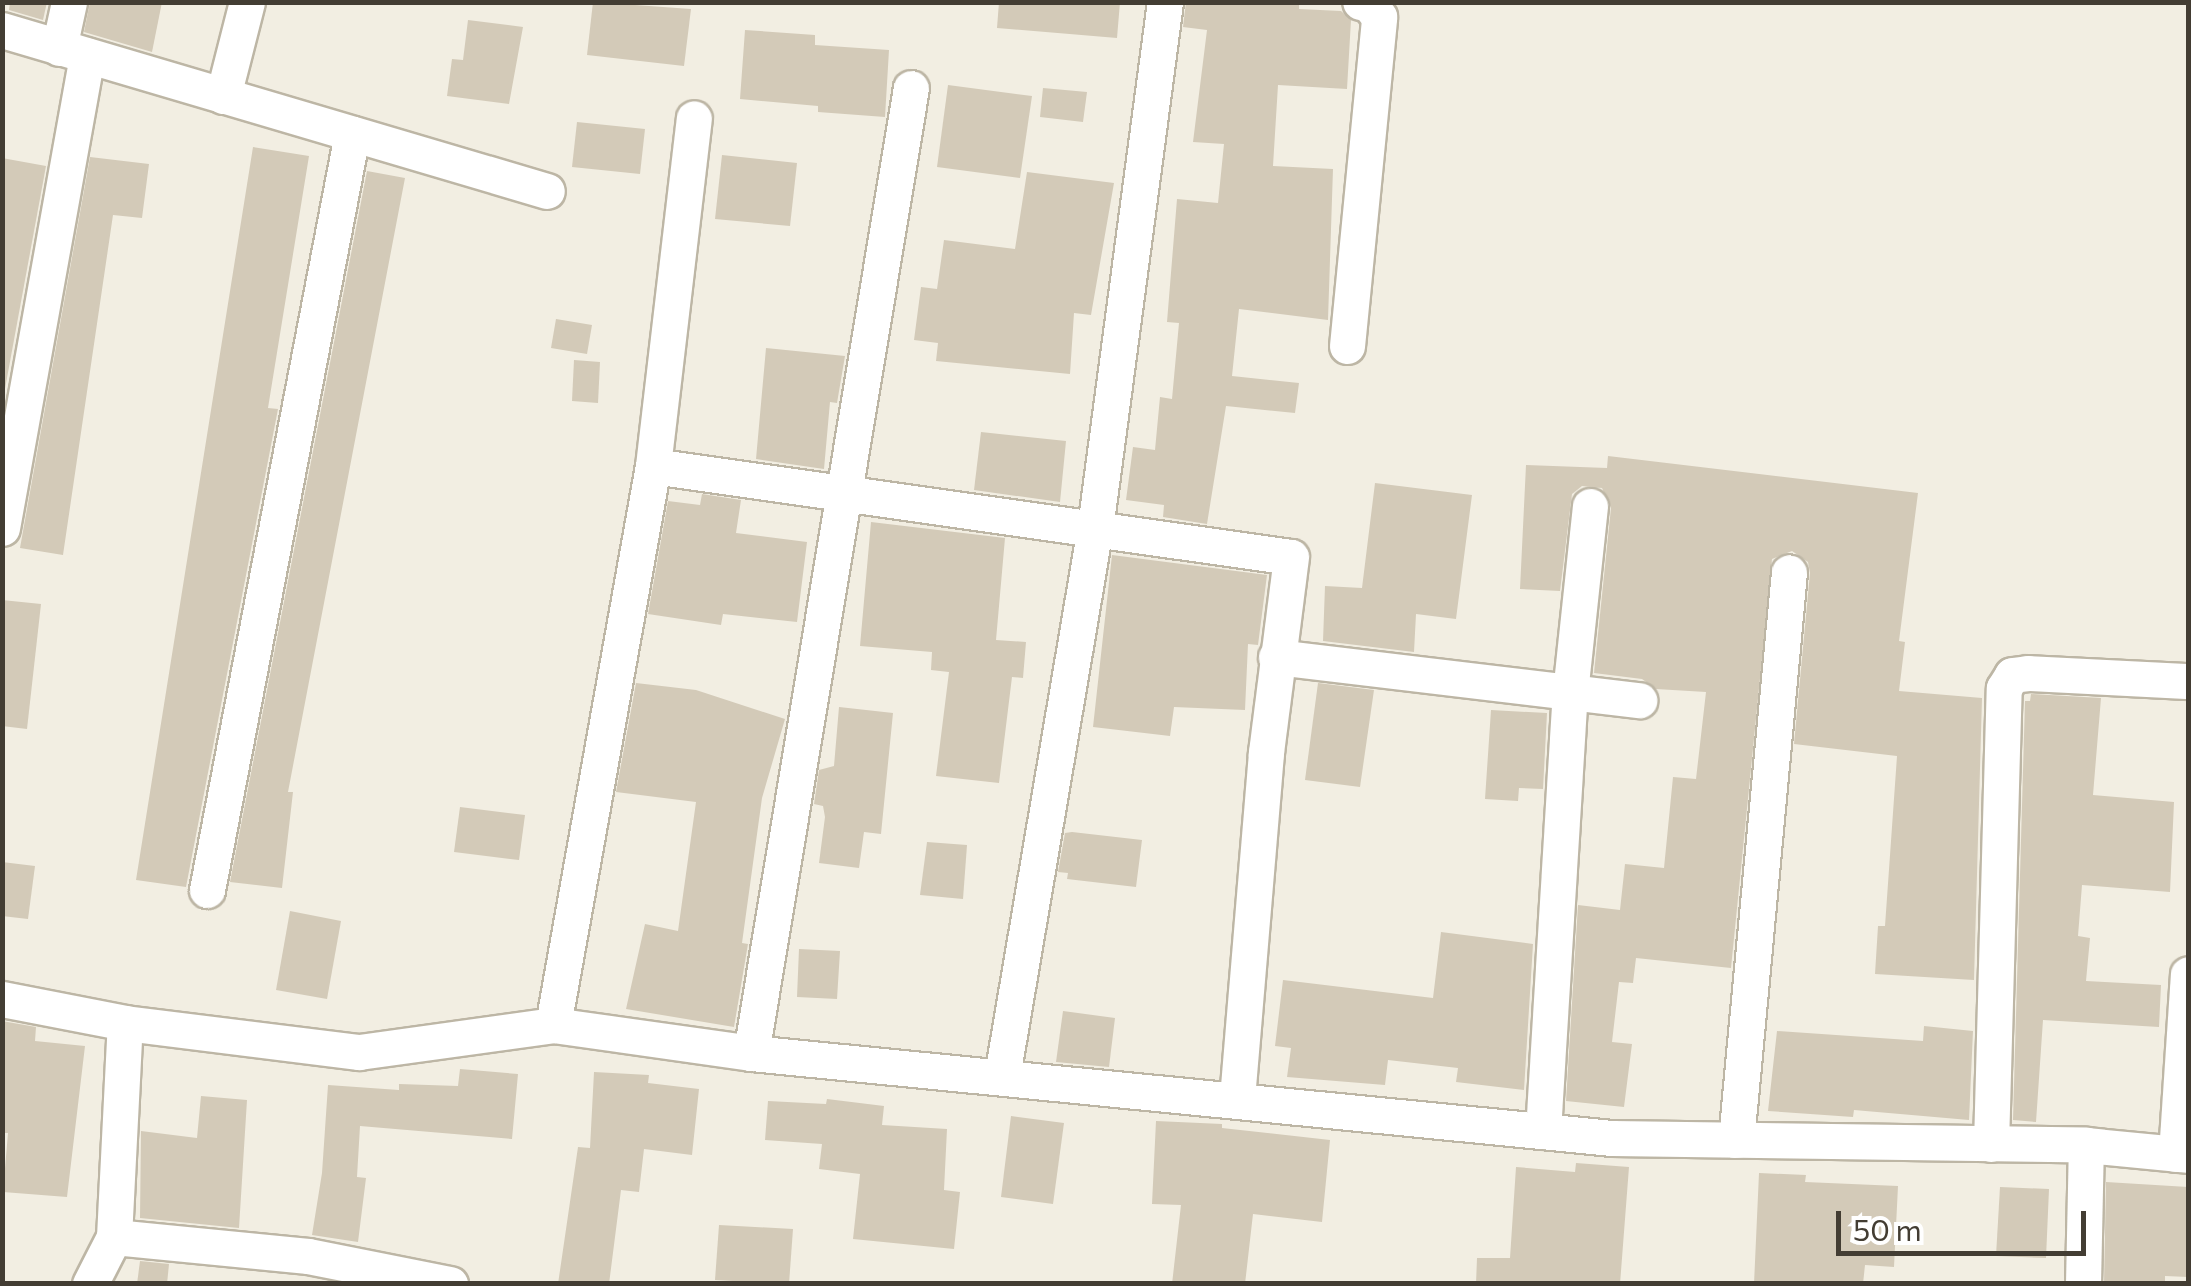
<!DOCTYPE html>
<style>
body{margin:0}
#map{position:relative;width:2191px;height:1286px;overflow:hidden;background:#f2eee2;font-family:Commissioner,sans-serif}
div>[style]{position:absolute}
.building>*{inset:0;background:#d3cab8}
.roads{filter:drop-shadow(2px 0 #bdb6a5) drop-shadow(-2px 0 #bdb6a5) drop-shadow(0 2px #bdb6a5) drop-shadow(0 -2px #bdb6a5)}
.minor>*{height:35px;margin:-17.5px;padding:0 17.5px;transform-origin:17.5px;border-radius:17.5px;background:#fff}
span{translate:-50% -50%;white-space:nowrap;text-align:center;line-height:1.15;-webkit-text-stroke:9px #fff;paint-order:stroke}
.frame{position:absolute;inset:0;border:5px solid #433d33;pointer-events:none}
.scale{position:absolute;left:1836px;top:1211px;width:250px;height:45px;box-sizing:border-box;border:5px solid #433d33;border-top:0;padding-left:12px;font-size:30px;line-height:35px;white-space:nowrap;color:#433d33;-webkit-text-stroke:8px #fff;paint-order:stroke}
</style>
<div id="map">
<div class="building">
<div style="clip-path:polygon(10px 2px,47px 2px,43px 20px,9px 10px)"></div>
<div style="clip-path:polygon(90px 2px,162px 2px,152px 52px,84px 32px)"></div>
<div style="clip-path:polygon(593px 2px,691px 9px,684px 66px,587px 55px)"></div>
<div style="clip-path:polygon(999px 2px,1120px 2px,1117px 38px,997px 28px)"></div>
<div style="clip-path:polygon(1186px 2px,1281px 2px,1299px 5px,1299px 9px,1341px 11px,1351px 20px,1347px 89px,1278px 85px,1273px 166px,1333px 169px,1328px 320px,1239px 309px,1232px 376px,1299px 383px,1295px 413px,1226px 406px,1207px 524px,1163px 517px,1164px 505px,1126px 500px,1133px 447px,1155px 450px,1160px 397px,1172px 399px,1179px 323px,1167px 322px,1177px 199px,1218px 203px,1224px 144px,1193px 142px,1207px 30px,1183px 27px)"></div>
<div style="clip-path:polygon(468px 20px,523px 27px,509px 104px,447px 96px,452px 59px,463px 60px)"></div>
<div style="clip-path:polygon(745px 30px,815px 35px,815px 45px,889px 50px,885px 117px,818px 112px,818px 106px,740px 99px)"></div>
<div style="clip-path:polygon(948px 85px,1032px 96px,1020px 178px,937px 167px)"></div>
<div style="clip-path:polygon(1043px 88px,1087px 92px,1083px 122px,1040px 117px)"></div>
<div style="clip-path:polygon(577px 122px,645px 129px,640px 174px,572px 167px)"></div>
<div style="clip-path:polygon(253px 147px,309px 156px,268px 408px,278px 409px,186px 887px,136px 880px)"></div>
<div style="clip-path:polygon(722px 155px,797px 163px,790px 226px,715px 219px)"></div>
<div style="clip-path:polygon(90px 157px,149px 164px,142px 218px,113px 215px,63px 555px,20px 548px)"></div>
<div style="clip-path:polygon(2px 158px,46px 166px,2px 405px)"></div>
<div style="clip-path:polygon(367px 171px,405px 178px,288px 792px,293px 792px,282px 888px,230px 882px)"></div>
<div style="clip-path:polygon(1027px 172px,1114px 183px,1091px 315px,1074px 313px,1070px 374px,936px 361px,938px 343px,914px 340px,921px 287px,937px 289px,944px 240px,1015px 249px)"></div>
<div style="clip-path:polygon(556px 319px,592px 325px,587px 354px,551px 348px)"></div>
<div style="clip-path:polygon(766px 348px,845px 356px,837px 403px,830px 402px,824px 469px,756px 459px)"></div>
<div style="clip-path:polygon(574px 360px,600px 362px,598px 403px,572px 401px)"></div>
<div style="clip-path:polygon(981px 432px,1066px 441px,1060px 502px,974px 490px)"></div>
<div style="clip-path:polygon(1608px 456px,1918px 493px,1899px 641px,1905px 642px,1899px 691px,1982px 698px,1974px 980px,1875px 974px,1878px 926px,1885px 926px,1897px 756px,1794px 744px,1810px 573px,1808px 562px,1792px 551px,1772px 559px,1731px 968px,1636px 958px,1633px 983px,1619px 982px,1612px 1042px,1632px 1044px,1624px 1107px,1566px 1101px,1578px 905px,1620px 910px,1625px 864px,1664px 868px,1673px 777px,1696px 779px,1706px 692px,1656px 689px,1642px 679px,1594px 673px,1611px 508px,1602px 488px,1582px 486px,1572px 494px,1560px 591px,1520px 589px,1526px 465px,1607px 468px)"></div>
<div style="clip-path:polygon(1375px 483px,1472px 495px,1456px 619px,1416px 614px,1414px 652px,1323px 641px,1325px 586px,1362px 588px)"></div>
<div style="clip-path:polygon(702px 494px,741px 500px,736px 533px,807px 542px,797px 622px,723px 614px,721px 625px,648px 614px,668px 501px,700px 505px)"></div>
<div style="clip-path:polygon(871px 522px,1005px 538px,996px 640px,1026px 642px,1023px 678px,1012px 677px,999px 783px,936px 776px,949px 672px,931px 670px,932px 652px,860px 646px)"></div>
<div style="clip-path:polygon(1112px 555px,1267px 575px,1258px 645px,1248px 644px,1245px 710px,1174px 707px,1170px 736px,1093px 727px)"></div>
<div style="clip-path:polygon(2px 600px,41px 604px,27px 729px,2px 726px)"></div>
<div style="clip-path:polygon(636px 683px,696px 690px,785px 719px,762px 798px,742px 943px,748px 944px,734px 1027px,626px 1009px,645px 924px,678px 931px,696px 802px,616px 792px)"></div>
<div style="clip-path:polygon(1318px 683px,1374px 690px,1360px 787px,1305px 780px)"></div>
<div style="clip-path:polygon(2031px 694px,2101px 698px,2093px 795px,2174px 802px,2170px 892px,2082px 885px,2078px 936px,2090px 938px,2086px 981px,2161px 985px,2159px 1027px,2043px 1020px,2036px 1122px,2013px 1120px,2025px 701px,2030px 701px)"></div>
<div style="clip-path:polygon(839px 707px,893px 713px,881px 834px,864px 832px,859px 868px,819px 863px,825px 817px,823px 806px,814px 804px,819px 770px,834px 766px)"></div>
<div style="clip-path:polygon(1491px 710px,1547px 713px,1543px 789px,1519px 788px,1518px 801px,1485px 799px)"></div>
<div style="clip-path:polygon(460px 807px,525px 815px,519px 860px,454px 852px)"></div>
<div style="clip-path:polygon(1072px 832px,1142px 840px,1136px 887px,1067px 879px,1068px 873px,1058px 872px,1065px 833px)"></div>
<div style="clip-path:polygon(927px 842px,967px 845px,963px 899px,920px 895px)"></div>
<div style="clip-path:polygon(2px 862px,35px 866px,28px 919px,2px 916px)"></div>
<div style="clip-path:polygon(290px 911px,341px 921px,327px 999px,276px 990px)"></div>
<div style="clip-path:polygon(1441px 932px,1533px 944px,1524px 1090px,1456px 1082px,1458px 1068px,1388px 1060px,1385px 1085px,1287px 1077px,1291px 1048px,1275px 1046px,1283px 980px,1433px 998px)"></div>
<div style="clip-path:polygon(799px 949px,840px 951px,837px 999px,797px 997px)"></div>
<div style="clip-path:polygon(1063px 1011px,1115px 1018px,1109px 1067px,1056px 1062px)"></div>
<div style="clip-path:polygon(2px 1021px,36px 1027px,35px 1041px,85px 1046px,67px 1197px,3px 1192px,8px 1133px,2px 1133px)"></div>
<div style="clip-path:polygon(1924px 1026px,1973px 1031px,1969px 1120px,1854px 1110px,1853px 1117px,1768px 1111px,1777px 1031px,1923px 1041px)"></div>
<div style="clip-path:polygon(460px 1069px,518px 1074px,512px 1139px,360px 1126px,357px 1177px,366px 1178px,358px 1242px,312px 1235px,322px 1173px,328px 1085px,399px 1090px,399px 1084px,458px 1086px)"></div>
<div style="clip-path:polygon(594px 1072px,649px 1075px,648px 1083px,699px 1089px,692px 1155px,644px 1149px,639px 1192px,621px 1190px,609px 1284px,558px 1284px,578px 1147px,590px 1148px)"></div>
<div style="clip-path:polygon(201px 1096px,247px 1100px,239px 1228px,140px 1218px,141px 1131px,197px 1138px)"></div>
<div style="clip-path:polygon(827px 1099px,884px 1106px,882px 1125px,947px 1129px,944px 1190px,960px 1192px,954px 1249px,853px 1239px,860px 1174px,819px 1169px,822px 1144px,765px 1140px,768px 1101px,826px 1104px)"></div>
<div style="clip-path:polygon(1011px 1116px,1064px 1123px,1053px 1204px,1001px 1197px)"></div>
<div style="clip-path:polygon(1156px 1121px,1222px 1124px,1222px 1128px,1330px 1140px,1322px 1222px,1253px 1214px,1245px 1284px,1172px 1284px,1181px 1205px,1152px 1204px)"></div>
<div style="clip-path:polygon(1576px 1163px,1629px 1167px,1620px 1284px,1476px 1284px,1477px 1258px,1510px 1258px,1516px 1167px,1575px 1172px)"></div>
<div style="clip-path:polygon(1759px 1173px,1806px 1175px,1805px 1182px,1898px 1186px,1894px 1267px,1865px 1265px,1863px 1284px,1754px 1284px)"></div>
<div style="clip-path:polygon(2106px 1182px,2188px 1187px,2188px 1277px,2165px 1276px,2165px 1284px,2104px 1284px)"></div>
<div style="clip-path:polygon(2000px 1187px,2049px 1189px,2046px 1258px,1996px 1256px)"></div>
<div style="clip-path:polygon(719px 1225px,793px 1229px,789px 1284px,715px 1280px)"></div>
<div style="clip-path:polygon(140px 1261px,169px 1264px,167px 1284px,137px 1284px)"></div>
</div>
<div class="roads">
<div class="minor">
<div style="left:2px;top:30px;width:568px;rotate:16.46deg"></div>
<div style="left:59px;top:48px;width:47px;rotate:-77.7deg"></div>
<div style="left:223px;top:96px;width:97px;rotate:-75.7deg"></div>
<div style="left:1347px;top:346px;width:331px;rotate:-84.4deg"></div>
<div style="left:1379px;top:17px;width:16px;rotate:-128deg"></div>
<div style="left:1369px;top:4px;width:9px;rotate:-167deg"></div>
<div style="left:653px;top:466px;width:350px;rotate:-83.3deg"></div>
<div style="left:2px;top:528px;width:480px;rotate:-79.8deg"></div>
<div style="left:1276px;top:657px;width:366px;rotate:6.8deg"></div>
<div style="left:207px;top:890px;width:770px;rotate:-79.14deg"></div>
<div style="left:2px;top:999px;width:125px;rotate:11deg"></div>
<div style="left:553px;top:1025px;width:568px;rotate:-79.86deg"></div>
<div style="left:653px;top:466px;width:644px;rotate:8.12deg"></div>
<div style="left:1291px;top:557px;width:198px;rotate:97.3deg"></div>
<div style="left:1266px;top:753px;width:346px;rotate:94.8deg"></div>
<div style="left:751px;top:1053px;width:978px;rotate:-80.59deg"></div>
<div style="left:1002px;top:1076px;width:556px;rotate:-80.37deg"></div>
<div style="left:1095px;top:528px;width:531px;rotate:-82.42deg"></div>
<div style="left:1543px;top:1131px;width:439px;rotate:-86.5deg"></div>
<div style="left:1570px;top:693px;width:188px;rotate:-83.9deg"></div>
<div style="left:1736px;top:1140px;width:570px;rotate:-84.67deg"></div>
<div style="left:1991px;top:1144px;width:456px;rotate:-88.4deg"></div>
<div style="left:2004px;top:688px;width:15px;rotate:-58deg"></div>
<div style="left:2012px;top:675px;width:16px;rotate:-7deg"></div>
<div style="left:2028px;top:673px;width:160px;rotate:2.9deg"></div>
<div style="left:2176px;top:1154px;width:180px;rotate:-86.2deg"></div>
<div style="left:114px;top:1237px;width:214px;rotate:-87.1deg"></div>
<div style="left:125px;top:1023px;width:236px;rotate:7.1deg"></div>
<div style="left:359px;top:1052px;width:196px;rotate:-7.9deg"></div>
<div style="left:553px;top:1025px;width:200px;rotate:8deg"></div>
<div style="left:751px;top:1053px;width:865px;rotate:5.64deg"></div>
<div style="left:1612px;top:1138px;width:474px;rotate:0.8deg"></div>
<div style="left:2086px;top:1145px;width:102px;rotate:5.6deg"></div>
<div style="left:90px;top:1284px;width:53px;rotate:-62.9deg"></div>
<div style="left:114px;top:1237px;width:195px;rotate:5.6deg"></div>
<div style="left:308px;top:1256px;width:145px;rotate:11.2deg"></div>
<div style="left:2083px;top:1284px;width:139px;rotate:-88.8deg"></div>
</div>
</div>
<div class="frame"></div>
<div class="scale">50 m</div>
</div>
